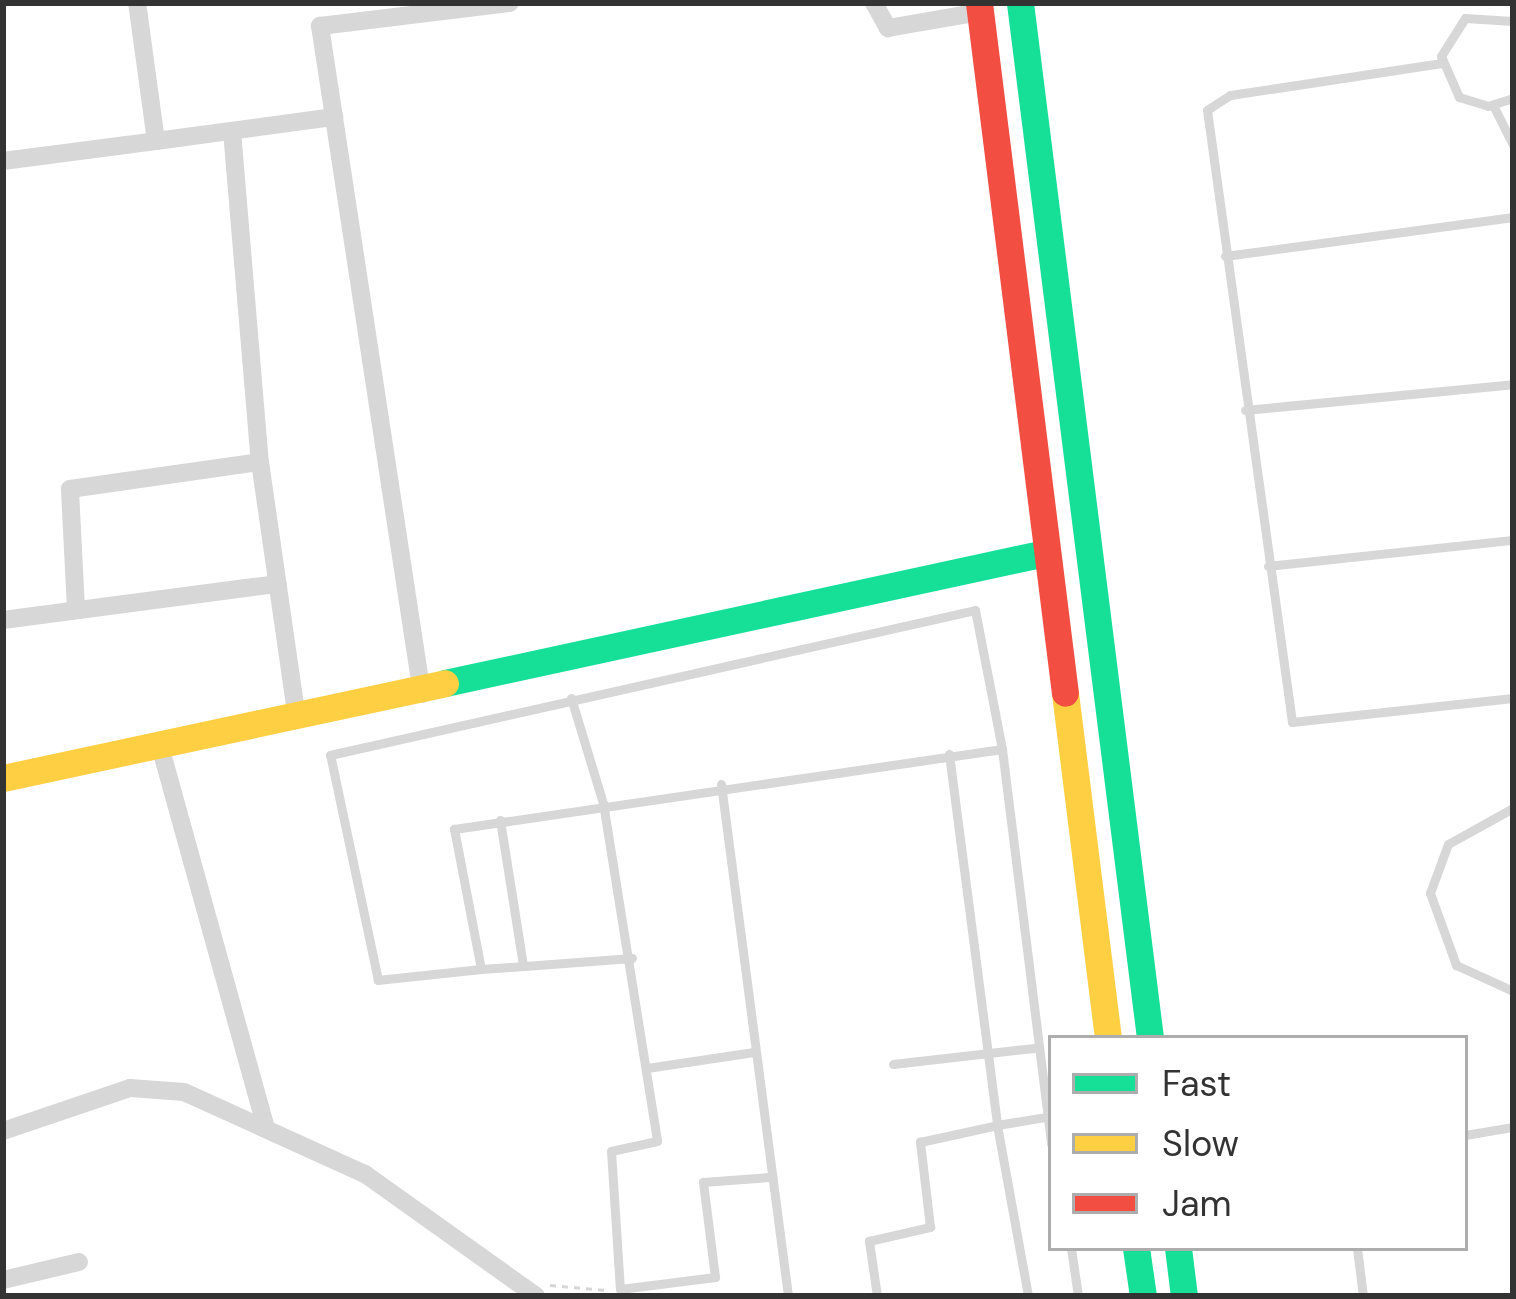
<!DOCTYPE html>
<style>
body{margin:0}
#map{position:relative;width:1516px;height:1299px;overflow:hidden;background:#fff;font-family:"DM Sans",sans-serif}
div>[style]{position:absolute}
.path>*{height:3px;margin-top:-1.5px;transform-origin:0;background:repeating-linear-gradient(90deg,#d6d6d6 0 6px,transparent 0 12px)}
.lane>*{height:9px;margin:-4.5px;padding:0 4.5px;transform-origin:4.5px;border-radius:4.5px;background:#d7d7d7}
.street>*{height:18px;margin:-9px;padding:0 9px;transform-origin:9px;border-radius:9px;background:#d7d7d7}
.fast>*{height:27px;margin:-13.5px;padding:0 13.5px;transform-origin:13.5px;border-radius:13.5px;background:#16e098}
.slow>*{height:27px;margin:-13.5px;padding:0 13.5px;transform-origin:13.5px;border-radius:13.5px;background:#ffcf43}
.jam>*{height:27px;margin:-13.5px;padding:0 13.5px;transform-origin:13.5px;border-radius:13.5px;background:#f24e42}
span{translate:-50% -50%;white-space:nowrap;text-align:center;line-height:1.15;-webkit-text-stroke:12px #fff;paint-order:stroke}
.frame{position:absolute;inset:0;border:6px solid #333;pointer-events:none}
.legend{position:absolute;left:1048px;top:1035px;width:420px;height:216px;box-sizing:border-box;background:#fff;border:3px solid #adadad;margin:0;padding:15px 21px;list-style:none;font-size:36px;color:#333}
.legend li{display:flex;align-items:center;gap:24px;height:60px}
.legend b{width:60px;border:3px solid #adadad}
</style>
<div id="map">
<div class="path">
<div style="left:550px;top:1285px;width:56px;rotate:5.1deg"></div>
</div>
<div class="lane">
<div style="left:1513px;top:21px;width:48px;rotate:-176.4deg"></div>
<div style="left:1465px;top:18px;width:45px;rotate:122.3deg"></div>
<div style="left:1441px;top:56px;width:45px;rotate:66.3deg"></div>
<div style="left:1459px;top:97px;width:30px;rotate:17deg"></div>
<div style="left:1488px;top:106px;width:26px;rotate:-18deg"></div>
<div style="left:1442px;top:63px;width:214px;rotate:171.4deg"></div>
<div style="left:1230px;top:95px;width:27px;rotate:147deg"></div>
<div style="left:1207px;top:110px;width:618px;rotate:82.09deg"></div>
<div style="left:1292px;top:722px;width:222px;rotate:-6.2deg"></div>
<div style="left:1493px;top:105px;width:45px;rotate:63.4deg"></div>
<div style="left:1225px;top:256px;width:291px;rotate:-7.7deg"></div>
<div style="left:1245px;top:410px;width:269px;rotate:-5.5deg"></div>
<div style="left:1268px;top:566px;width:246px;rotate:-6.1deg"></div>
<div style="left:571px;top:698px;width:110px;rotate:73.1deg"></div>
<div style="left:603px;top:803px;width:342px;rotate:80.9deg"></div>
<div style="left:657px;top:1141px;width:47px;rotate:167.7deg"></div>
<div style="left:611px;top:1151px;width:138px;rotate:86.3deg"></div>
<div style="left:620px;top:1289px;width:96px;rotate:-7.2deg"></div>
<div style="left:715px;top:1277px;width:96px;rotate:-97.2deg"></div>
<div style="left:703px;top:1182px;width:67px;rotate:-4.3deg"></div>
<div style="left:949px;top:754px;width:374px;rotate:82.6deg"></div>
<div style="left:997px;top:1125px;width:50px;rotate:-9.3deg"></div>
<div style="left:721px;top:784px;width:516px;rotate:82.54deg"></div>
<div style="left:1513px;top:808px;width:74px;rotate:151deg"></div>
<div style="left:1448px;top:844px;width:52px;rotate:110.2deg"></div>
<div style="left:1430px;top:893px;width:77px;rotate:70.1deg"></div>
<div style="left:1456px;top:965px;width:63px;rotate:24.5deg"></div>
<div style="left:500px;top:820px;width:148px;rotate:81deg"></div>
<div style="left:632px;top:958px;width:151px;rotate:175.8deg"></div>
<div style="left:481px;top:969px;width:143px;rotate:-100.9deg"></div>
<div style="left:454px;top:829px;width:554px;rotate:-8.31deg"></div>
<div style="left:1002px;top:749px;width:398px;rotate:82.9deg"></div>
<div style="left:481px;top:969px;width:104px;rotate:173.9deg"></div>
<div style="left:378px;top:980px;width:230px;rotate:-102deg"></div>
<div style="left:330px;top:755px;width:661px;rotate:-12.67deg"></div>
<div style="left:975px;top:610px;width:142px;rotate:79deg"></div>
<div style="left:893px;top:1064px;width:142px;rotate:-6.5deg"></div>
<div style="left:647px;top:1068px;width:108px;rotate:-8.5deg"></div>
<div style="left:1465px;top:1135px;width:49px;rotate:-9.5deg"></div>
<div style="left:1071px;top:1248px;width:49px;rotate:81.7deg"></div>
<div style="left:1357px;top:1248px;width:48px;rotate:82.9deg"></div>
<div style="left:877px;top:1296px;width:56px;rotate:-98.3deg"></div>
<div style="left:869px;top:1241px;width:63px;rotate:-12.9deg"></div>
<div style="left:930px;top:1227px;width:86px;rotate:-96.7deg"></div>
<div style="left:920px;top:1142px;width:79px;rotate:-12.4deg"></div>
<div style="left:997px;top:1125px;width:174px;rotate:79.7deg"></div>
</div>
<div class="street">
<div style="left:874px;top:3px;width:29px;rotate:61deg"></div>
<div style="left:888px;top:28px;width:93px;rotate:-9.9deg"></div>
<div style="left:232px;top:131px;width:332px;rotate:85.2deg"></div>
<div style="left:260px;top:462px;width:260px;rotate:81.8deg"></div>
<div style="left:156px;top:141px;width:180px;rotate:-7.7deg"></div>
<div style="left:3px;top:161px;width:154px;rotate:-7.4deg"></div>
<div style="left:156px;top:141px;width:139px;rotate:-97.8deg"></div>
<div style="left:76px;top:609px;width:120px;rotate:-92.9deg"></div>
<div style="left:70px;top:489px;width:192px;rotate:-8.1deg"></div>
<div style="left:3px;top:620px;width:277px;rotate:-7.5deg"></div>
<div style="left:422px;top:694px;width:676px;rotate:-98.68deg"></div>
<div style="left:320px;top:26px;width:191px;rotate:-6.9deg"></div>
<div style="left:160px;top:746px;width:396px;rotate:74.5deg"></div>
<div style="left:3px;top:1131px;width:134px;rotate:-18.7deg"></div>
<div style="left:130px;top:1088px;width:54px;rotate:4.2deg"></div>
<div style="left:184px;top:1092px;width:199px;rotate:24.4deg"></div>
<div style="left:365px;top:1174px;width:210px;rotate:35.5deg"></div>
<div style="left:3px;top:1280px;width:78px;rotate:-13.3deg"></div>
</div>
<div class="fast">
<div style="left:1020px;top:3px;width:1043px;rotate:82.84deg"></div>
<div style="left:445px;top:683px;width:614px;rotate:-12.23deg"></div>
<div style="left:1136px;top:1248px;width:49px;rotate:81.7deg"></div>
<div style="left:1178px;top:1248px;width:48px;rotate:82.9deg"></div>
</div>
<div class="slow">
<div style="left:1065px;top:693px;width:348px;rotate:82.9deg"></div>
<div style="left:3px;top:778px;width:452px;rotate:-12.1deg"></div>
</div>
<div class="jam">
<div style="left:979px;top:3px;width:695px;rotate:82.9deg"></div>
</div>
<div class="frame"></div>
<ul class="legend">
<li><b style="height:15px;background:#16e098"></b>Fast</li>
<li><b style="height:15px;background:#ffcf43"></b>Slow</li>
<li><b style="height:15px;background:#f24e42"></b>Jam</li>
</ul>
</div>
